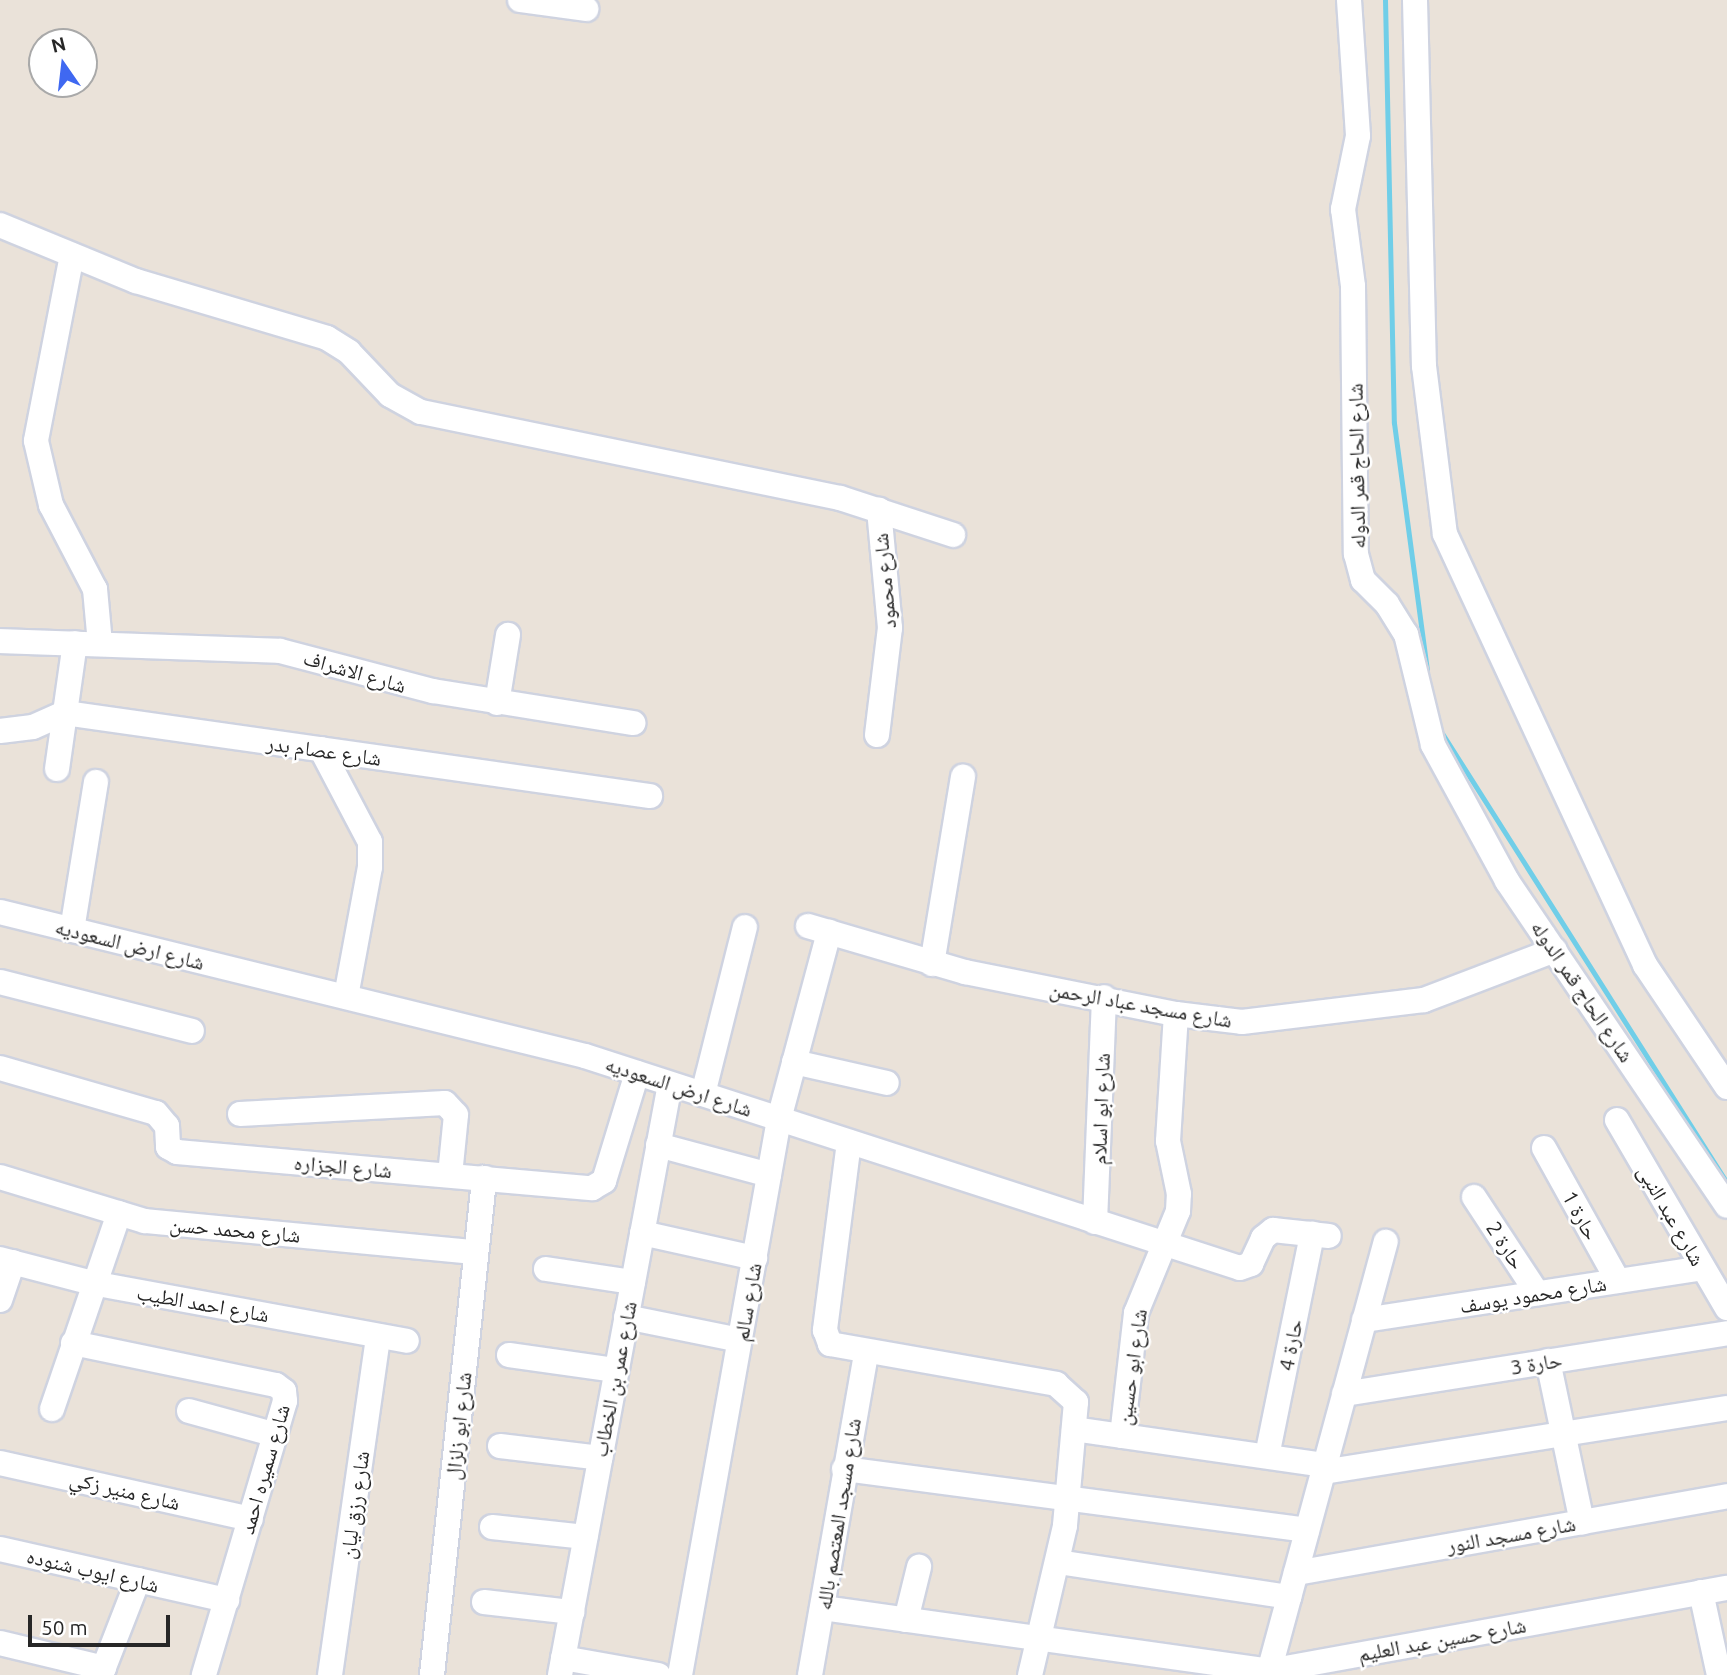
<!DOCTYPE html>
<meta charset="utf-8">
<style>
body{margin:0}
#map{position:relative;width:1727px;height:1675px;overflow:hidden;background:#eae2d9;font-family:Ubuntu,"Noto Naskh Arabic",sans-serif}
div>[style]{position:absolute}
.stream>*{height:5px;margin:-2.5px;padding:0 2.5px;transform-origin:2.5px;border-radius:2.5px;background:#70cee8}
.roads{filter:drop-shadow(2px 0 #cfd3e0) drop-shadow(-2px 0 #cfd3e0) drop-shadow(0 2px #cfd3e0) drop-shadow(0 -2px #cfd3e0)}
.minor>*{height:24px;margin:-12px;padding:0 12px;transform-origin:12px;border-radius:12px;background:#fff}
span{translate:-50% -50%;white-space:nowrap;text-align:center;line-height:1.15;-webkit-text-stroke:5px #fff;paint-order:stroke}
.street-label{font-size:21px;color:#272727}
.north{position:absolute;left:28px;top:28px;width:70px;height:70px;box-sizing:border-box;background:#fff;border:2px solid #a9a9a9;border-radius:50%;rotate:346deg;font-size:19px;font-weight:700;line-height:28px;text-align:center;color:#272727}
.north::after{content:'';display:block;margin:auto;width:24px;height:32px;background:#3f68f1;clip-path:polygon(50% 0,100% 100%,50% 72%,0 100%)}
.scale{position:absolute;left:28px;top:1615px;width:142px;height:32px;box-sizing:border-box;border:4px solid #272727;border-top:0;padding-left:9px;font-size:21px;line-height:24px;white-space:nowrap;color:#272727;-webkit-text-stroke:5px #fff;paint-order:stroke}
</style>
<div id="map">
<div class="stream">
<div style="left:1385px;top:0;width:423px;rotate:88.8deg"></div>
<div style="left:1394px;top:423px;width:249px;rotate:82.4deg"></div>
<div style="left:1440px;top:730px;width:536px;rotate:57.64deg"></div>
</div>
<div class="roads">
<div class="minor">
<div style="left:520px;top:0;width:67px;rotate:7.8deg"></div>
<div style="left:1349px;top:0;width:136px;rotate:86.2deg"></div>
<div style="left:1358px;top:136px;width:75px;rotate:101.6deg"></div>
<div style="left:1343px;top:209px;width:78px;rotate:82.6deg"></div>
<div style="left:1353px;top:286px;width:268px;rotate:89.4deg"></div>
<div style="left:1356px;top:554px;width:27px;rotate:75deg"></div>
<div style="left:1363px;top:580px;width:34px;rotate:45deg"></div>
<div style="left:1387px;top:604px;width:36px;rotate:58deg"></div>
<div style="left:1406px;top:634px;width:114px;rotate:76.3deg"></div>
<div style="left:1433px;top:745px;width:155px;rotate:61.4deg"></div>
<div style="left:1507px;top:881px;width:392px;rotate:55.9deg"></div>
<div style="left:1415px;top:0;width:366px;rotate:88.6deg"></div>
<div style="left:1424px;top:366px;width:169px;rotate:82.9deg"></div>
<div style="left:1445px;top:534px;width:475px;rotate:65.1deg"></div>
<div style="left:1645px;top:965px;width:147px;rotate:56.1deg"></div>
<div style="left:0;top:225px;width:147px;rotate:22.4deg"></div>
<div style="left:136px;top:281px;width:199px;rotate:16.6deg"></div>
<div style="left:327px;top:338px;width:26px;rotate:32deg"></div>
<div style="left:349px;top:352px;width:59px;rotate:46.4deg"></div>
<div style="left:390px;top:395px;width:35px;rotate:29deg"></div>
<div style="left:421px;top:412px;width:428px;rotate:11.6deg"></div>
<div style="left:840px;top:498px;width:119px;rotate:18.1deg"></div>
<div style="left:72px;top:255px;width:189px;rotate:101deg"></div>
<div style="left:36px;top:441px;width:66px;rotate:76.8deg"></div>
<div style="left:51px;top:505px;width:95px;rotate:62.4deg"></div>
<div style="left:95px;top:589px;width:55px;rotate:84.8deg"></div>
<div style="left:0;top:641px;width:280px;rotate:2deg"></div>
<div style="left:280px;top:651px;width:158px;rotate:14.7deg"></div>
<div style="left:433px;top:691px;width:203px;rotate:9.1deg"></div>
<div style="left:497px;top:703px;width:69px;rotate:-80.8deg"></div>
<div style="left:0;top:731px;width:33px;rotate:-7deg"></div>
<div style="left:33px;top:727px;width:35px;rotate:-24deg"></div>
<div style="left:65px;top:713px;width:591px;rotate:8.08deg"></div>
<div style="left:877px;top:735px;width:108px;rotate:-83.1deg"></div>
<div style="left:890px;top:628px;width:119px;rotate:-95.3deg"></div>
<div style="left:321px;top:749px;width:105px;rotate:62.2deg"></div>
<div style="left:370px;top:842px;width:25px;rotate:90deg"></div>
<div style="left:370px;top:867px;width:132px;rotate:100.5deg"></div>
<div style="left:57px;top:769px;width:127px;rotate:-81.9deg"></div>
<div style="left:0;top:912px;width:602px;rotate:13.83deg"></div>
<div style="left:585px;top:1056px;width:688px;rotate:17.93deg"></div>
<div style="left:1240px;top:1268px;width:12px;rotate:-20deg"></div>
<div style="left:1251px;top:1264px;width:29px;rotate:-65deg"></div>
<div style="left:1263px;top:1238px;width:13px;rotate:-39deg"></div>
<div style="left:1273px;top:1230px;width:56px;rotate:6.1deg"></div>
<div style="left:808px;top:926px;width:164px;rotate:16.3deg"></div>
<div style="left:965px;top:972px;width:215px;rotate:11.3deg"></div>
<div style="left:1176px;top:1014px;width:66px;rotate:6.9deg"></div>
<div style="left:1242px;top:1022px;width:183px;rotate:-6.9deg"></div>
<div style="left:1424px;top:1000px;width:140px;rotate:-20.9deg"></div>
<div style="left:72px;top:930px;width:150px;rotate:-80.8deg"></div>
<div style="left:932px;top:964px;width:190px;rotate:-80.6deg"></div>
<div style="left:0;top:982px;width:198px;rotate:14.3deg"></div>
<div style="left:794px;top:1062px;width:95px;rotate:12.7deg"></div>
<div style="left:0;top:1068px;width:162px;rotate:16.1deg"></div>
<div style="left:156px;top:1113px;width:17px;rotate:50deg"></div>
<div style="left:167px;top:1126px;width:21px;rotate:87deg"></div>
<div style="left:168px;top:1147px;width:10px;rotate:29deg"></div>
<div style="left:177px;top:1152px;width:417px;rotate:5deg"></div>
<div style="left:592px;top:1188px;width:14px;rotate:-30deg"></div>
<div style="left:604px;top:1181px;width:113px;rotate:-73deg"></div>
<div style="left:703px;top:1094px;width:172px;rotate:-75.9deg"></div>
<div style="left:240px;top:1114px;width:205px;rotate:-3.1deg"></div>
<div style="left:445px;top:1103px;width:16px;rotate:47deg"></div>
<div style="left:456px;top:1115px;width:60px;rotate:95.7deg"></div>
<div style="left:1617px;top:1120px;width:218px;rotate:59.7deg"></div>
<div style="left:849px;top:1142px;width:190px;rotate:97.3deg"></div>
<div style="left:825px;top:1330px;width:15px;rotate:70deg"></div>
<div style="left:830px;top:1344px;width:230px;rotate:10deg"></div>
<div style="left:1056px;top:1384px;width:27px;rotate:42deg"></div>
<div style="left:1076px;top:1402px;width:124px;rotate:95.1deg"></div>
<div style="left:1065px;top:1526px;width:153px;rotate:103.2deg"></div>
<div style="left:658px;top:1145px;width:115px;rotate:15.1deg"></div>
<div style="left:1544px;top:1148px;width:152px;rotate:60.9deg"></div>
<div style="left:0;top:1177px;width:152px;rotate:16.9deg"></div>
<div style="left:145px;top:1221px;width:332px;rotate:5.4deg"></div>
<div style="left:1474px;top:1197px;width:115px;rotate:56.7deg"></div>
<div style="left:1095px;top:1222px;width:225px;rotate:-87.7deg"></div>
<div style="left:642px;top:1233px;width:116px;rotate:12.5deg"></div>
<div style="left:0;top:1259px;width:95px;rotate:14.6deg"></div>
<div style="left:92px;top:1283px;width:320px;rotate:10.4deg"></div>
<div style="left:546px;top:1269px;width:88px;rotate:8.5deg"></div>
<div style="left:0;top:1300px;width:40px;rotate:-71.1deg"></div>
<div style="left:626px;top:1317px;width:116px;rotate:11.4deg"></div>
<div style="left:1364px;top:1320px;width:342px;rotate:-8.7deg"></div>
<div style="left:73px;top:1343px;width:207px;rotate:11.7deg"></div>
<div style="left:276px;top:1385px;width:10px;rotate:37deg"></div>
<div style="left:284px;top:1391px;width:10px;rotate:84deg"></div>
<div style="left:285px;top:1401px;width:286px;rotate:106.5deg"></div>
<div style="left:509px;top:1355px;width:108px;rotate:8deg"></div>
<div style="left:1548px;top:1361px;width:165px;rotate:78.1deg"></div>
<div style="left:1344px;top:1394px;width:388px;rotate:-9deg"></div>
<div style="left:52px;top:1409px;width:207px;rotate:-71.1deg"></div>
<div style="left:189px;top:1411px;width:90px;rotate:15.4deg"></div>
<div style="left:1074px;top:1429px;width:254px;rotate:8.2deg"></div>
<div style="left:1122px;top:1436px;width:124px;rotate:-83.5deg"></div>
<div style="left:1136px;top:1313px;width:110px;rotate:-67.6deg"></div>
<div style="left:1178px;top:1211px;width:17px;rotate:-87deg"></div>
<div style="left:1179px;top:1194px;width:54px;rotate:-101.7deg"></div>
<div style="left:1168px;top:1141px;width:127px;rotate:-86.4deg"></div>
<div style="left:500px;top:1446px;width:101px;rotate:6.8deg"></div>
<div style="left:1267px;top:1456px;width:227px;rotate:-78.5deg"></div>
<div style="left:0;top:1463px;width:257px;rotate:12.6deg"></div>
<div style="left:844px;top:1469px;width:467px;rotate:7.5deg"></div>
<div style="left:1323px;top:1472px;width:409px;rotate:-9deg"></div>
<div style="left:492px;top:1527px;width:94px;rotate:6.1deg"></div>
<div style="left:0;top:1549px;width:233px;rotate:12.7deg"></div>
<div style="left:1058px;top:1562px;width:234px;rotate:8.6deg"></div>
<div style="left:1296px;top:1573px;width:438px;rotate:-10.1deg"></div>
<div style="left:1701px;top:1592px;width:85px;rotate:77.8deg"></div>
<div style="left:484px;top:1602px;width:89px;rotate:6.5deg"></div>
<div style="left:823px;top:1608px;width:450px;rotate:8deg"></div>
<div style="left:1269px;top:1671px;width:465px;rotate:-10.3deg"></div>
<div style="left:906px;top:1620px;width:55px;rotate:-76.2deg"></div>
<div style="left:0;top:1643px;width:107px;rotate:13.5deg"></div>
<div style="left:563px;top:1658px;width:97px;rotate:10.1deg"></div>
<div style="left:101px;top:1675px;width:102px;rotate:-68.7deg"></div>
<div style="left:330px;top:1675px;width:342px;rotate:-81.9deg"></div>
<div style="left:432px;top:1675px;width:500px;rotate:-84deg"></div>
<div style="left:560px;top:1675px;width:601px;rotate:-79.46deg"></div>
<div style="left:680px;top:1675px;width:565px;rotate:-79.9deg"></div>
<div style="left:779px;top:1119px;width:194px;rotate:-75deg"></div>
<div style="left:810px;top:1675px;width:326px;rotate:-80.1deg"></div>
<div style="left:1268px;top:1675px;width:449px;rotate:-74.8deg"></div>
</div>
</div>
<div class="street-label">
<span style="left:1356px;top:466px;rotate:-91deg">شارع الحاج قمر الدوله</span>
<span style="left:884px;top:581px;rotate:-95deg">شارع محمود</span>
<span style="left:355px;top:671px;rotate:16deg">شارع الاشراف</span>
<span style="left:324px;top:750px;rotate:8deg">شارع عصام بدر</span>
<span style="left:130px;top:944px;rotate:14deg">شارع ارض السعوديه</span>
<span style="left:1583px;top:991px;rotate:56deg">شارع الحاج قمر الدوله</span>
<span style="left:1141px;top:1004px;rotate:10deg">شارع مسجد عباد الرحمن</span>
<span style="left:679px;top:1086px;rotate:18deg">شارع ارض السعوديه</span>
<span style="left:1100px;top:1109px;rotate:-88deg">شارع ابو اسلام</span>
<span style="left:343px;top:1166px;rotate:5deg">شارع الجزاره</span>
<span style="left:1581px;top:1215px;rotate:61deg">حارة 1</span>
<span style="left:1672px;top:1215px;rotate:60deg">شارع عبد النبى</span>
<span style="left:235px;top:1229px;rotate:5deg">شارع محمد حسن</span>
<span style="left:1506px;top:1245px;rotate:57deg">حارة 2</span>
<span style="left:1533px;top:1294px;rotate:-9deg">شارع محمود يوسف</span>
<span style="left:747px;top:1302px;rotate:-80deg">شارع سالم</span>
<span style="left:203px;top:1303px;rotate:10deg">شارع احمد الطيب</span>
<span style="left:1290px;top:1345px;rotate:-79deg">حارة 4</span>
<span style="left:1536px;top:1363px;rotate:-9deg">حارة 3</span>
<span style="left:1131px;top:1367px;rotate:-82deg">شارع ابو حسين</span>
<span style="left:614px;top:1379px;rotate:-79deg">شارع عمر بن الخطاب</span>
<span style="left:458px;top:1426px;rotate:-84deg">شارع ابو زلزال</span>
<span style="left:264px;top:1469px;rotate:-74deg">شارع سميره احمد</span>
<span style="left:125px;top:1490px;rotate:13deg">شارع منير زكي</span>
<span style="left:354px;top:1505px;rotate:-82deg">شارع رزق ليان</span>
<span style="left:838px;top:1514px;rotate:-81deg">شارع مسجد المعتصم بالله</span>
<span style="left:1511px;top:1534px;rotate:-10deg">شارع مسجد النور</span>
<span style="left:93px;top:1570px;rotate:13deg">شارع ايوب شنوده</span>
<span style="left:1442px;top:1639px;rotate:-10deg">شارع حسين عبد العليم</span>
</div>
<div class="north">N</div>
<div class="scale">50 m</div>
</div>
